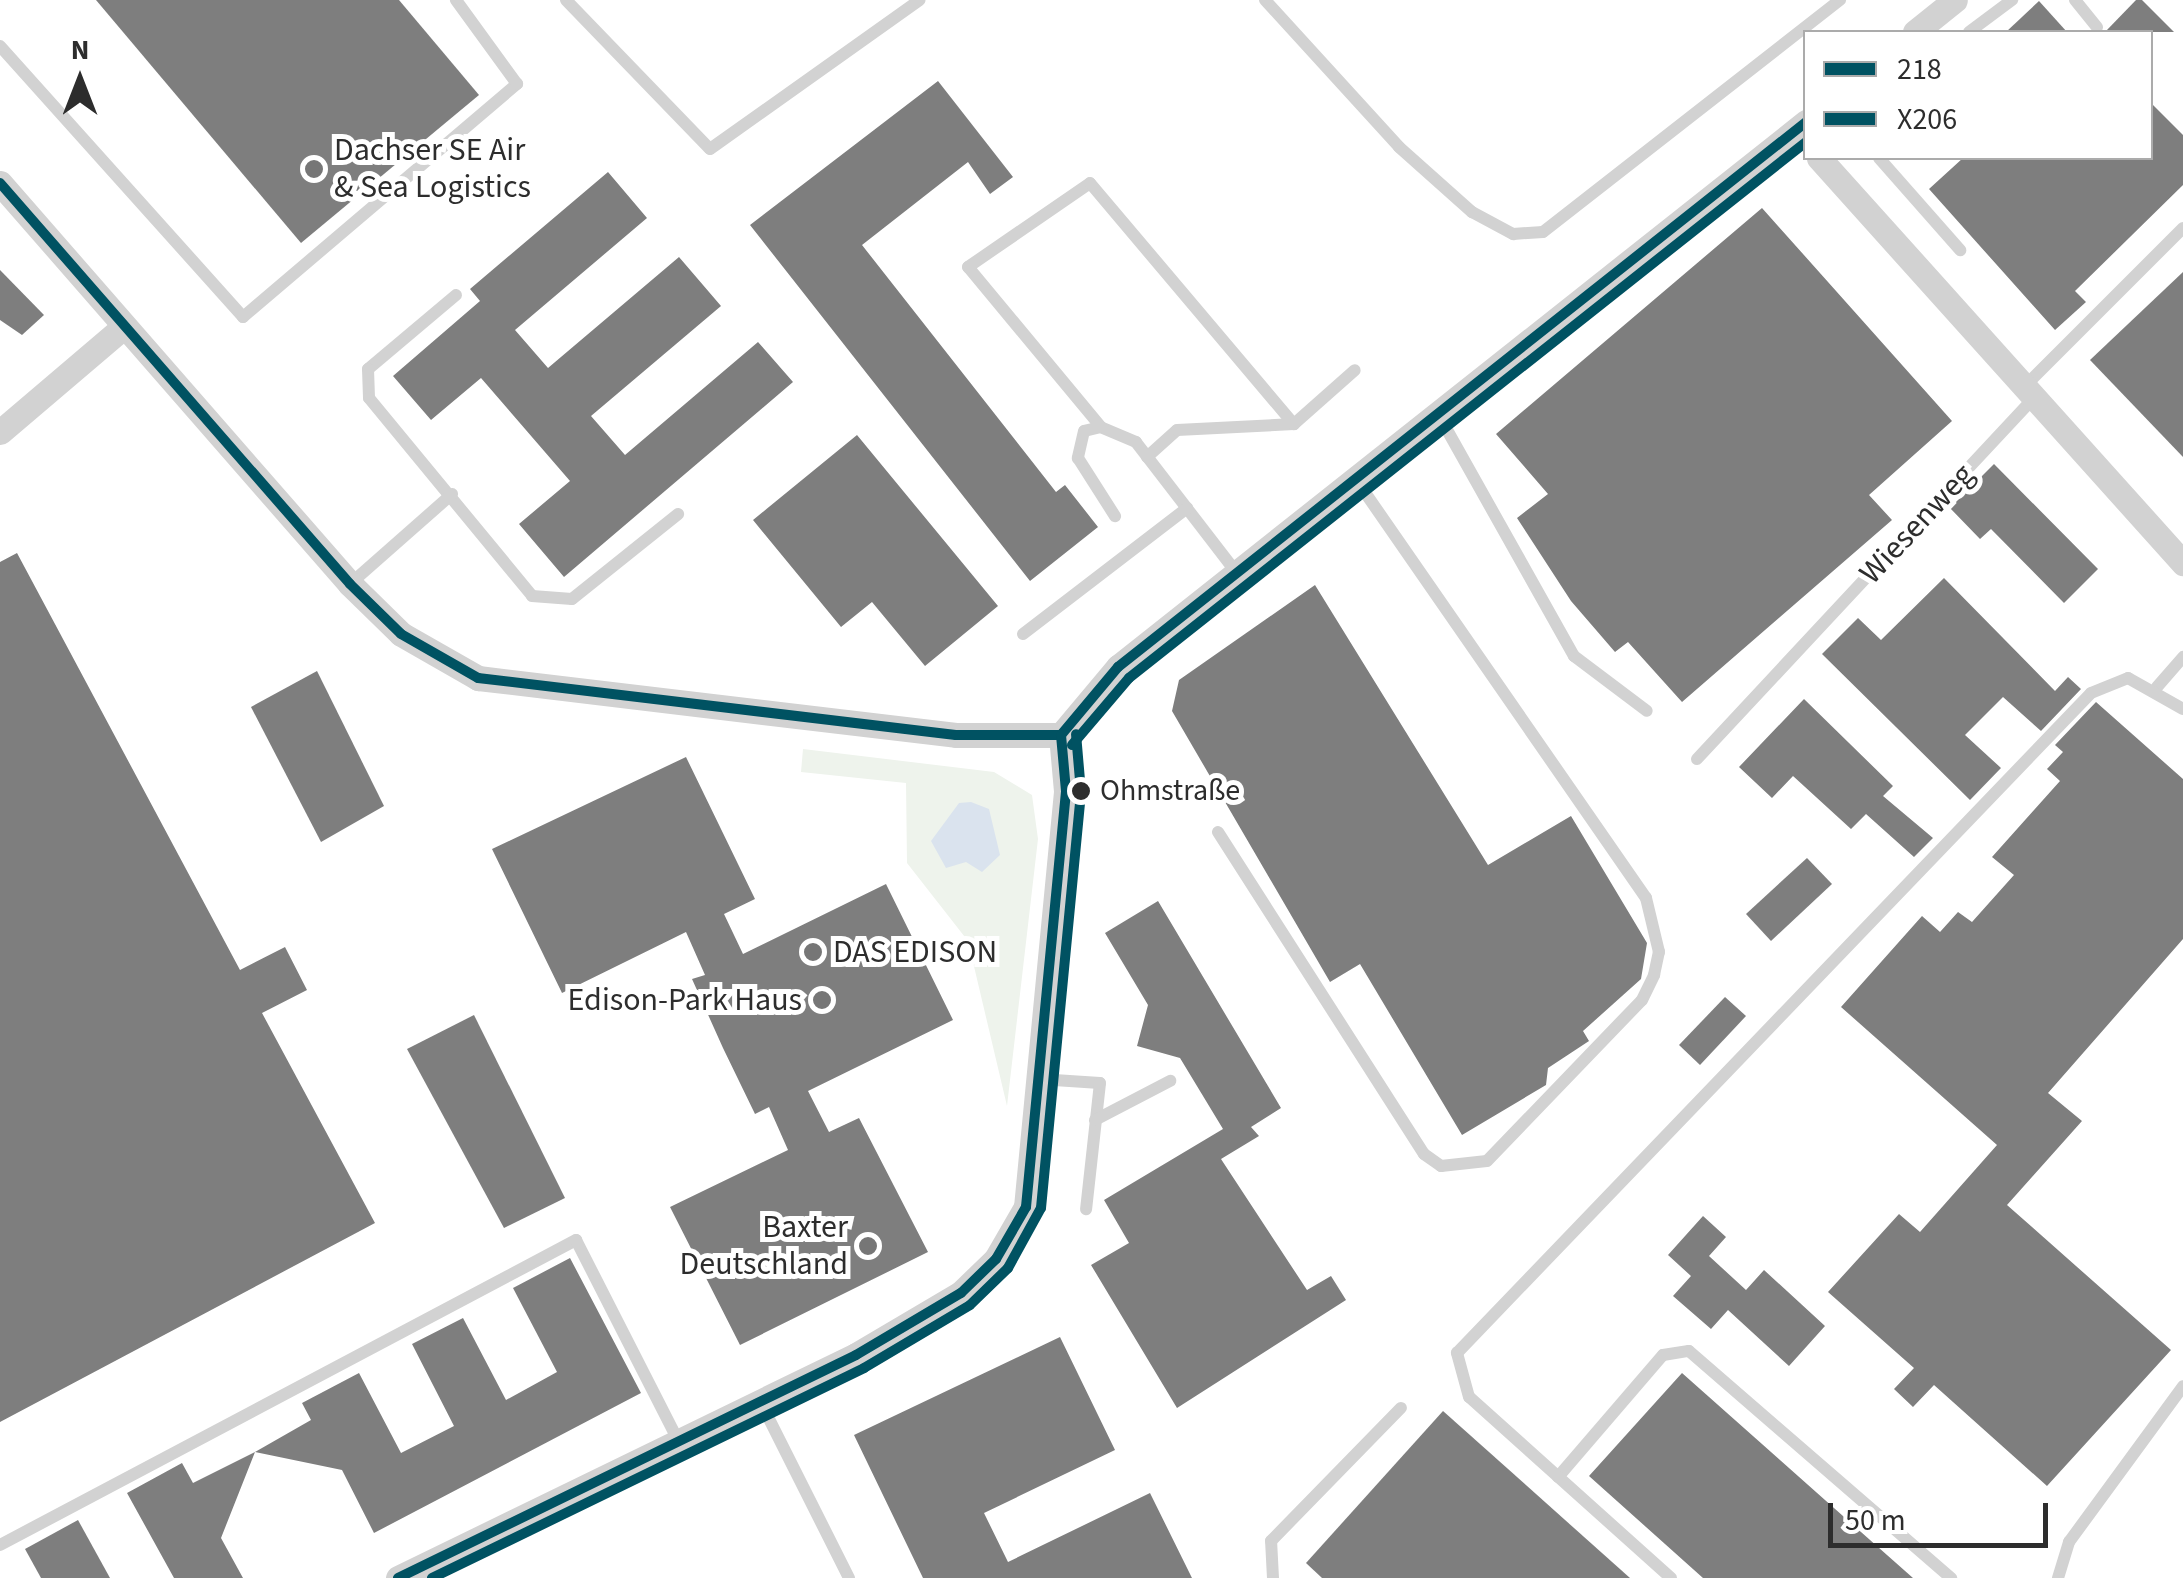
<!DOCTYPE html>
<meta charset="utf-8">
<style>
body{margin:0}
#map{position:relative;width:2183px;height:1578px;overflow:hidden;background:#fff;font-family:"Source Sans 3",sans-serif}
div>[style]{position:absolute}
.green>*{inset:0;background:#eef3ec}
.water>*{inset:0;background:#dae3ee}
.building>*{inset:0;background:#7e7e7e}
.service>*{height:12px;margin:-6px;padding:0 6px;transform-origin:6px;border-radius:6px;background:#d2d2d2}
.minor>*{height:25px;margin:-12.5px;padding:0 12.5px;transform-origin:12.5px;border-radius:12.5px;background:#d2d2d2}
.bus-1>*{height:10px;margin:-5px;padding:0 5px;transform-origin:5px;border-radius:5px;background:#005262}
.bus-2>*{height:10px;margin:-5px;padding:0 5px;transform-origin:5px;border-radius:5px;background:#005262}
.dots>*{width:28px;height:28px;translate:-50% -50%;box-sizing:border-box;border:5px solid #fff;border-radius:50%}
span{translate:-50% -50%;white-space:nowrap;text-align:center;line-height:1.15;-webkit-text-stroke:10px #fff;paint-order:stroke}
.bus-label{font-size:30px;color:#2d2d2d}
.left{translate:0 -50%;text-align:left}
.poi-label{font-size:32px;color:#2d2d2d}
.right{translate:-100% -50%;text-align:right}
.street-label{font-size:32px;color:#2d2d2d}
.legend{position:absolute;left:1803px;top:30px;width:350px;height:130px;box-sizing:border-box;background:#fff;border:2px solid #ababab;margin:0;padding:12px 18px;list-style:none;font-size:30px;color:#2d2d2d}
.legend li{display:flex;align-items:center;gap:20px;height:50px}
.legend b{width:50px;border:2px solid #ababab}
.north{position:absolute;left:30px;top:30px;width:100px;height:100px;-webkit-text-stroke:8px #fff;paint-order:stroke;rotate:0deg;font-size:28px;font-weight:700;line-height:40px;text-align:center;color:#2d2d2d}
.north::after{content:'';display:block;margin:auto;width:35px;height:45px;background:#2d2d2d;clip-path:polygon(50% 0,100% 100%,50% 72%,0 100%)}
.scale{position:absolute;left:1828px;top:1503px;width:220px;height:45px;box-sizing:border-box;border:5px solid #2d2d2d;border-top:0;padding-left:12px;font-size:30px;line-height:35px;white-space:nowrap;color:#2d2d2d;-webkit-text-stroke:8px #fff;paint-order:stroke}
</style>
<div id="map">
<div class="green">
<div style="clip-path:polygon(803px 749px,994px 772px,1032px 795px,1038px 839px,1007px 1106px,968px 941px,907px 863px,906px 783px,801px 772px)"></div>
</div>
<div class="water">
<div style="clip-path:polygon(971px 802px,989px 809px,1000px 855px,982px 872px,966px 862px,946px 868px,931px 841px,959px 803px)"></div>
</div>
<div class="building">
<div style="clip-path:polygon(96px 0,399px 0,479px 95px,301px 243px)"></div>
<div style="clip-path:polygon(2136px 0,2142px 0,2174px 32px,2105px 32px)"></div>
<div style="clip-path:polygon(2039px 1px,2067px 32px,2006px 32px)"></div>
<div style="clip-path:polygon(938px 81px,1013px 177px,990px 194px,968px 162px,862px 245px,1056px 492px,1065px 485px,1098px 527px,1030px 581px,750px 225px)"></div>
<div style="clip-path:polygon(2150px 102px,2183px 135px,2183px 185px,2075px 291px,2086px 302px,2055px 330px,1929px 189px,1963px 158px,2150px 158px)"></div>
<div style="clip-path:polygon(608px 172px,647px 218px,515px 330px,548px 368px,679px 257px,721px 306px,591px 416px,625px 455px,758px 342px,793px 382px,564px 577px,519px 524px,570px 481px,481px 378px,431px 420px,393px 376px,480px 301px,470px 289px)"></div>
<div style="clip-path:polygon(1762px 208px,1952px 421px,1869px 495px,1892px 520px,1682px 702px,1628px 642px,1615px 652px,1571px 601px,1517px 518px,1548px 494px,1496px 434px)"></div>
<div style="clip-path:polygon(0 270px,44px 315px,22px 335px,0 320px)"></div>
<div style="clip-path:polygon(2183px 272px,2183px 457px,2090px 360px)"></div>
<div style="clip-path:polygon(857px 435px,998px 606px,925px 666px,872px 602px,841px 627px,753px 520px)"></div>
<div style="clip-path:polygon(1994px 464px,2098px 569px,2064px 603px,1991px 529px,1980px 539px,1950px 508px)"></div>
<div style="clip-path:polygon(17px 553px,240px 970px,285px 947px,307px 990px,262px 1013px,375px 1223px,0 1422px,0 562px)"></div>
<div style="clip-path:polygon(1944px 578px,2055px 691px,2068px 677px,2081px 689px,2041px 731px,2003px 697px,1965px 735px,2001px 768px,1970px 800px,1822px 654px,1858px 618px,1881px 640px)"></div>
<div style="clip-path:polygon(1315px 585px,1488px 865px,1571px 816px,1647px 943px,1641px 979px,1583px 1031px,1589px 1041px,1548px 1068px,1546px 1085px,1462px 1135px,1360px 964px,1330px 982px,1172px 711px,1179px 680px)"></div>
<div style="clip-path:polygon(317px 671px,384px 806px,321px 842px,251px 707px)"></div>
<div style="clip-path:polygon(1804px 699px,1893px 786px,1883px 796px,1933px 838px,1914px 857px,1866px 814px,1851px 829px,1793px 776px,1772px 798px,1739px 767px)"></div>
<div style="clip-path:polygon(2096px 702px,2183px 779px,2183px 939px,2048px 1093px,2082px 1121px,2007px 1205px,2171px 1350px,2047px 1486px,1934px 1385px,1913px 1407px,1894px 1389px,1914px 1368px,1828px 1292px,1899px 1214px,1920px 1232px,1997px 1145px,1841px 1007px,1922px 916px,1940px 932px,1958px 912px,1972px 922px,2014px 875px,1992px 857px,2060px 781px,2047px 769px,2063px 752px,2055px 745px)"></div>
<div style="clip-path:polygon(686px 757px,755px 899px,724px 914px,743px 954px,886px 884px,953px 1020px,808px 1091px,829px 1132px,859px 1118px,928px 1252px,740px 1345px,670px 1207px,788px 1150px,769px 1107px,755px 1114px,723px 1048px,692px 979px,705px 975px,686px 932px,562px 993px,492px 849px)"></div>
<div style="clip-path:polygon(1807px 858px,1832px 884px,1771px 941px,1746px 914px)"></div>
<div style="clip-path:polygon(1158px 901px,1281px 1108px,1251px 1127px,1259px 1136px,1221px 1159px,1307px 1290px,1331px 1276px,1346px 1300px,1177px 1408px,1091px 1265px,1129px 1243px,1104px 1200px,1223px 1129px,1180px 1058px,1137px 1046px,1148px 1005px,1105px 933px)"></div>
<div style="clip-path:polygon(1725px 997px,1746px 1016px,1700px 1065px,1679px 1045px)"></div>
<div style="clip-path:polygon(474px 1015px,565px 1198px,504px 1228px,407px 1049px)"></div>
<div style="clip-path:polygon(1703px 1216px,1726px 1237px,1709px 1256px,1746px 1290px,1764px 1270px,1825px 1326px,1789px 1366px,1728px 1310px,1711px 1329px,1673px 1296px,1691px 1276px,1668px 1255px)"></div>
<div style="clip-path:polygon(570px 1258px,641px 1393px,374px 1533px,342px 1470px,255px 1452px,311px 1420px,302px 1403px,359px 1373px,401px 1453px,454px 1426px,412px 1344px,463px 1318px,506px 1400px,557px 1372px,513px 1288px)"></div>
<div style="clip-path:polygon(1060px 1337px,1115px 1450px,984px 1513px,1008px 1562px,1150px 1493px,1192px 1578px,923px 1578px,854px 1435px)"></div>
<div style="clip-path:polygon(1682px 1373px,1861px 1532px,1913px 1578px,1703px 1578px,1589px 1476px)"></div>
<div style="clip-path:polygon(1443px 1411px,1630px 1578px,1322px 1578px,1306px 1563px)"></div>
<div style="clip-path:polygon(255px 1452px,221px 1538px,243px 1578px,174px 1578px,127px 1493px,182px 1463px,193px 1483px)"></div>
<div style="clip-path:polygon(78px 1520px,110px 1578px,41px 1578px,25px 1549px)"></div>
</div>
<div class="service">
<div style="left:566px;top:0;width:207px;rotate:46deg"></div>
<div style="left:710px;top:149px;width:257px;rotate:-35.4deg"></div>
<div style="left:1265px;top:0;width:199px;rotate:47.6deg"></div>
<div style="left:1399px;top:147px;width:98px;rotate:41.7deg"></div>
<div style="left:1472px;top:212px;width:47px;rotate:28.2deg"></div>
<div style="left:1513px;top:234px;width:30px;rotate:-4deg"></div>
<div style="left:1543px;top:232px;width:377px;rotate:-38deg"></div>
<div style="left:2075px;top:0;width:35px;rotate:51deg"></div>
<div style="left:1969px;top:32px;width:54px;rotate:-36.7deg"></div>
<div style="left:0;top:46px;width:364px;rotate:48.1deg"></div>
<div style="left:243px;top:317px;width:360px;rotate:-40.4deg"></div>
<div style="left:517px;top:84px;width:104px;rotate:-126deg"></div>
<div style="left:1879px;top:158px;width:123px;rotate:48.6deg"></div>
<div style="left:456px;top:295px;width:115px;rotate:139.9deg"></div>
<div style="left:368px;top:369px;width:29px;rotate:88deg"></div>
<div style="left:369px;top:398px;width:256px;rotate:50.5deg"></div>
<div style="left:532px;top:596px;width:40px;rotate:4.3deg"></div>
<div style="left:572px;top:599px;width:136px;rotate:-38.7deg"></div>
<div style="left:2026px;top:385px;width:222px;rotate:-45deg"></div>
<div style="left:1437px;top:412px;width:280px;rotate:60.7deg"></div>
<div style="left:1574px;top:656px;width:91px;rotate:37deg"></div>
<div style="left:1101px;top:427px;width:17px;rotate:167deg"></div>
<div style="left:1084px;top:431px;width:28px;rotate:103deg"></div>
<div style="left:1078px;top:458px;width:69px;rotate:57.5deg"></div>
<div style="left:1147px;top:457px;width:40px;rotate:-42deg"></div>
<div style="left:1177px;top:430px;width:117px;rotate:-2.9deg"></div>
<div style="left:1236px;top:572px;width:164px;rotate:-127.6deg"></div>
<div style="left:1136px;top:442px;width:38px;rotate:-157deg"></div>
<div style="left:1101px;top:427px;width:208px;rotate:-129.7deg"></div>
<div style="left:968px;top:267px;width:148px;rotate:-34.5deg"></div>
<div style="left:1090px;top:183px;width:316px;rotate:49.8deg"></div>
<div style="left:1294px;top:424px;width:81px;rotate:-41.5deg"></div>
<div style="left:350px;top:584px;width:136px;rotate:-41.4deg"></div>
<div style="left:1023px;top:634px;width:207px;rotate:-37.5deg"></div>
<div style="left:2157px;top:687px;width:40px;rotate:-49deg"></div>
<div style="left:1697px;top:759px;width:497px;rotate:-47deg"></div>
<div style="left:1218px;top:832px;width:382px;rotate:57.4deg"></div>
<div style="left:1424px;top:1154px;width:21px;rotate:35deg"></div>
<div style="left:1441px;top:1166px;width:46px;rotate:-6.2deg"></div>
<div style="left:1487px;top:1161px;width:223px;rotate:-46.1deg"></div>
<div style="left:1642px;top:1000px;width:28px;rotate:-64deg"></div>
<div style="left:1654px;top:975px;width:24px;rotate:-78deg"></div>
<div style="left:1659px;top:952px;width:56px;rotate:-103.5deg"></div>
<div style="left:1646px;top:898px;width:511px;rotate:-124.72deg"></div>
<div style="left:1039px;top:1079px;width:61px;rotate:3.8deg"></div>
<div style="left:1100px;top:1083px;width:127px;rotate:96.3deg"></div>
<div style="left:1095px;top:1120px;width:85px;rotate:-27.5deg"></div>
<div style="left:760px;top:1401px;width:198px;rotate:63.3deg"></div>
<div style="left:1558px;top:1477px;width:161px;rotate:-49.3deg"></div>
<div style="left:1663px;top:1355px;width:26px;rotate:-9deg"></div>
<div style="left:1689px;top:1351px;width:347px;rotate:40.9deg"></div>
<div style="left:0;top:1545px;width:652px;rotate:-27.9deg"></div>
<div style="left:576px;top:1240px;width:225px;rotate:63deg"></div>
<div style="left:1273px;top:1578px;width:37px;rotate:-93deg"></div>
<div style="left:1271px;top:1541px;width:186px;rotate:-45.7deg"></div>
<div style="left:1671px;top:1578px;width:271px;rotate:-138.1deg"></div>
<div style="left:1469px;top:1397px;width:46px;rotate:-105.3deg"></div>
<div style="left:1457px;top:1353px;width:915px;rotate:-46.15deg"></div>
<div style="left:2091px;top:693px;width:40px;rotate:-22deg"></div>
<div style="left:2128px;top:678px;width:63px;rotate:29.4deg"></div>
<div style="left:2058px;top:1578px;width:38px;rotate:-73deg"></div>
<div style="left:2069px;top:1542px;width:193px;rotate:-53.8deg"></div>
</div>
<div class="minor">
<div style="left:1915px;top:32px;width:51px;rotate:-38.7deg"></div>
<div style="left:1819px;top:158px;width:545px;rotate:48.05deg"></div>
<div style="left:0;top:183px;width:532px;rotate:48.88deg"></div>
<div style="left:350px;top:584px;width:71px;rotate:44.4deg"></div>
<div style="left:401px;top:634px;width:89px;rotate:29.7deg"></div>
<div style="left:478px;top:678px;width:481px;rotate:6.8deg"></div>
<div style="left:956px;top:735px;width:105px"></div>
<div style="left:0;top:432px;width:160px;rotate:-40.4deg"></div>
<div style="left:1061px;top:735px;width:89px;rotate:-50deg"></div>
<div style="left:1118px;top:667px;width:878px;rotate:-38.38deg"></div>
<div style="left:398px;top:1578px;width:509px;rotate:-25.96deg"></div>
<div style="left:856px;top:1355px;width:122px;rotate:-30.6deg"></div>
<div style="left:961px;top:1293px;width:49px;rotate:-44.2deg"></div>
<div style="left:996px;top:1259px;width:60px;rotate:-60deg"></div>
<div style="left:1026px;top:1207px;width:418px;rotate:-84.5deg"></div>
<div style="left:1066px;top:791px;width:56px;rotate:-95.1deg"></div>
</div>
<div class="bus-1">
<div style="left:0;top:183px;width:532px;rotate:48.88deg"></div>
<div style="left:350px;top:584px;width:71px;rotate:44.4deg"></div>
<div style="left:401px;top:634px;width:89px;rotate:29.7deg"></div>
<div style="left:478px;top:678px;width:481px;rotate:6.8deg"></div>
<div style="left:956px;top:735px;width:105px"></div>
<div style="left:1061px;top:735px;width:89px;rotate:-50deg"></div>
<div style="left:1118px;top:667px;width:878px;rotate:-38.38deg"></div>
<div style="left:398px;top:1578px;width:509px;rotate:-25.96deg"></div>
<div style="left:856px;top:1355px;width:122px;rotate:-30.6deg"></div>
<div style="left:961px;top:1293px;width:49px;rotate:-44.2deg"></div>
<div style="left:996px;top:1259px;width:60px;rotate:-60deg"></div>
<div style="left:1026px;top:1207px;width:418px;rotate:-84.5deg"></div>
<div style="left:1066px;top:791px;width:56px;rotate:-95.1deg"></div>
</div>
<div class="bus-2">
<div style="left:1072px;top:745px;width:88px;rotate:-49.6deg"></div>
<div style="left:1129px;top:678px;width:863px;rotate:-38.37deg"></div>
<div style="left:432px;top:1578px;width:480px;rotate:-25.9deg"></div>
<div style="left:864px;top:1368px;width:123px;rotate:-30.7deg"></div>
<div style="left:970px;top:1305px;width:53px;rotate:-44.2deg"></div>
<div style="left:1008px;top:1268px;width:68px;rotate:-61.2deg"></div>
<div style="left:1041px;top:1208px;width:418px;rotate:-84.5deg"></div>
<div style="left:1081px;top:792px;width:58px;rotate:-94.9deg"></div>
</div>
<div class="dots">
<div style="left:314px;top:169px;background:#767676"></div>
<div style="left:1081px;top:791px;background:#2d2d2d"></div>
<div style="left:813px;top:952px;background:#767676"></div>
<div style="left:822px;top:1000px;background:#767676"></div>
<div style="left:868px;top:1246px;background:#767676"></div>
</div>
<div class="bus-label">
<span class="left" style="left:1100px;top:791px">Ohmstraße</span>
</div>
<div class="poi-label">
<span class="left" style="left:334px;top:169px">Dachser SE Air<br>&amp; Sea Logistics</span>
<span class="left" style="left:833px;top:952px">DAS EDISON</span>
<span class="right" style="left:802px;top:1000px">Edison-Park Haus</span>
<span class="right" style="left:848px;top:1246px">Baxter<br>Deutschland</span>
</div>
<div class="street-label">
<span style="left:1917px;top:524px;rotate:-47deg">Wiesenweg</span>
</div>
<ul class="legend">
<li><b style="height:12px;background:#005262"></b>218</li>
<li><b style="height:12px;background:#005262"></b>X206</li>
</ul>
<div class="north">N</div>
<div class="scale">50 m</div>
</div>
